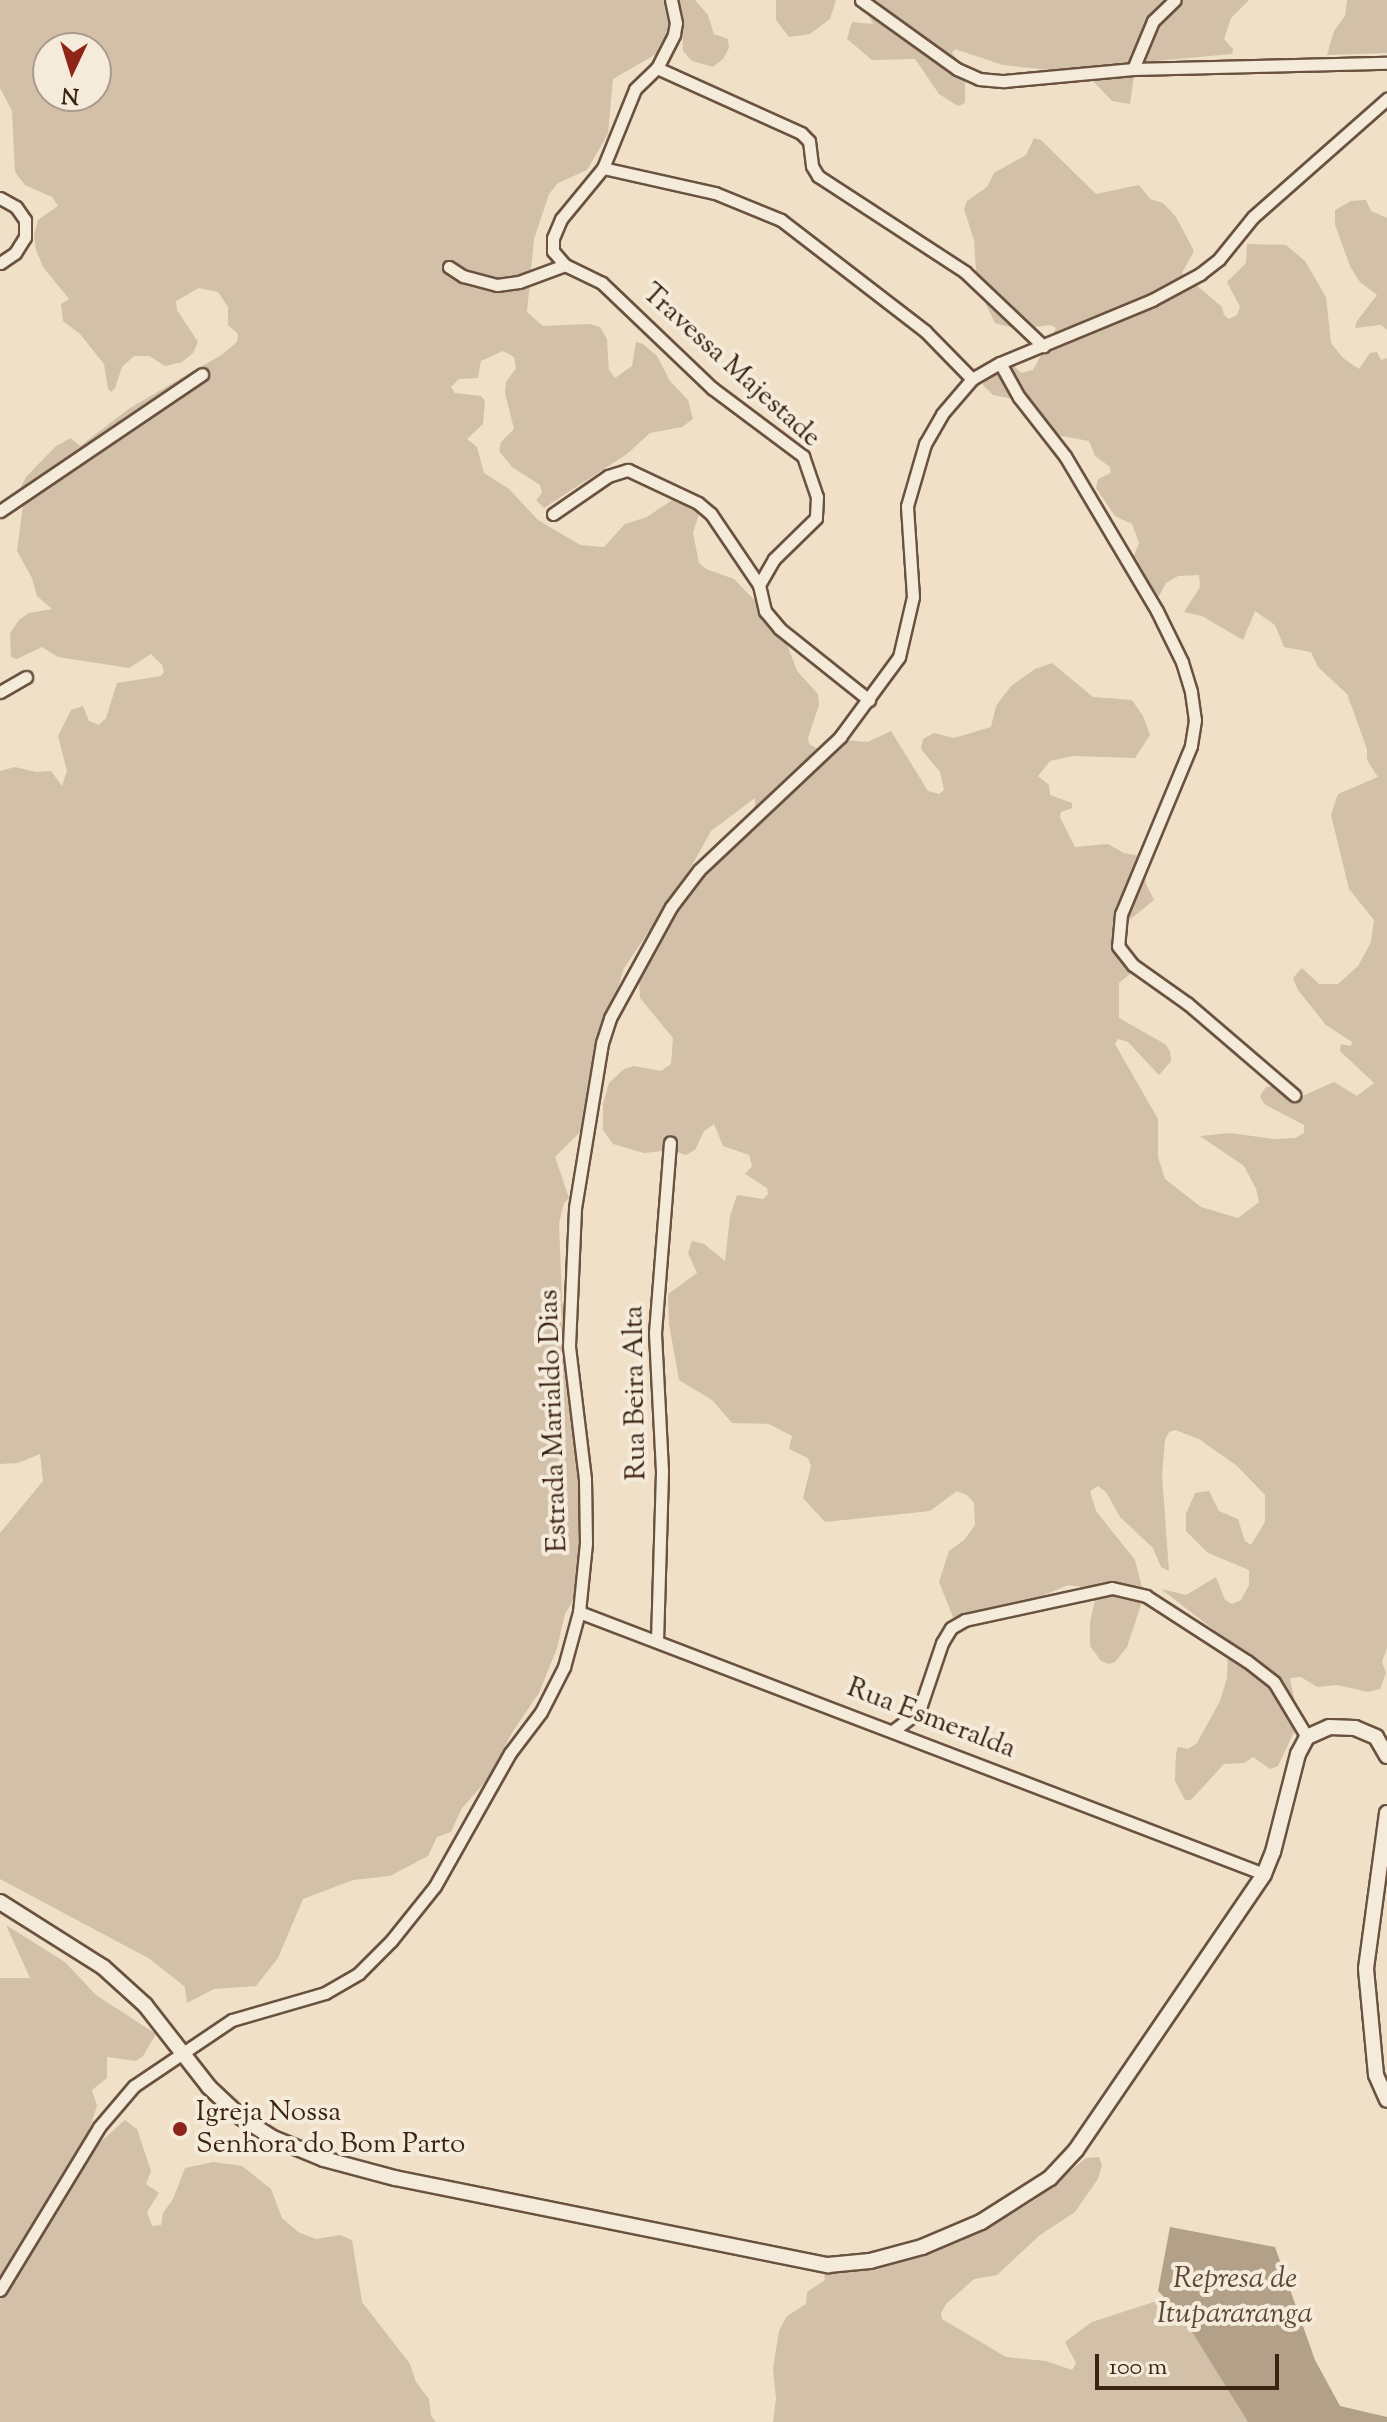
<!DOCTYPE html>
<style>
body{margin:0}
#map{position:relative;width:1387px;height:2422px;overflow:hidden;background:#f0e0c7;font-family:"Sorts Mill Goudy",serif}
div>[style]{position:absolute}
.green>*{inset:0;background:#d2c0a8}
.water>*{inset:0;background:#b3a089}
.roads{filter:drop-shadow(2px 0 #6a523f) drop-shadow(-2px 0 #6a523f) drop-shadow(0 2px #6a523f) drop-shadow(0 -2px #6a523f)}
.street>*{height:11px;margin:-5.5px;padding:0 5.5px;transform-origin:5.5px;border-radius:5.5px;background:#f5ebdb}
.secondary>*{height:14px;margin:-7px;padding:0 7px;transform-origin:7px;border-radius:7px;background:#f5ebdb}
.dots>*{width:22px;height:22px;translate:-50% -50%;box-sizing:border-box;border:4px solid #f5ebdb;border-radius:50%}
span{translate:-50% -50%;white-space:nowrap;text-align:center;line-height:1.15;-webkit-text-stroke:8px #f5ebdb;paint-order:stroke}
.street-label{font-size:28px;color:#3d2312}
.poi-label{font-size:28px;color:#3d2312}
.left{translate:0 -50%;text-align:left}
.water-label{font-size:30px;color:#604836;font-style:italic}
.north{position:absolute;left:32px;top:32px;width:80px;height:80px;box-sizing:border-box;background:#f5ebdb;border:2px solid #ab9b8b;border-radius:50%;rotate:184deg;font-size:22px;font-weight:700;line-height:32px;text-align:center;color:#3d2312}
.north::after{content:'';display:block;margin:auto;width:28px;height:36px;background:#8f2418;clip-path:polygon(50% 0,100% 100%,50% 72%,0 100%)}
.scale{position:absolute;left:1095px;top:2354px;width:184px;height:36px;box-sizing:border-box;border:4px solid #3d2312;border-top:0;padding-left:10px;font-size:24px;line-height:28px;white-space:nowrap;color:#3d2312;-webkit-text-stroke:6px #f5ebdb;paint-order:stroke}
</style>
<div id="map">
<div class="green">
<div style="clip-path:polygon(evenodd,0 0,695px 0,708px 15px,714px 34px,728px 39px,729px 48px,723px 59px,713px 67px,692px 61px,683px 51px,682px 22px,658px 53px,613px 79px,608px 134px,587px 170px,558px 183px,549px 194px,534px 239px,527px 312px,543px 326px,589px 324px,600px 327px,607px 339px,609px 370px,615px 378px,632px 366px,636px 342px,643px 344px,657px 356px,670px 381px,688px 400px,693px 419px,682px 427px,650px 433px,627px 454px,544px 508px,536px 500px,542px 493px,540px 485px,512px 467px,499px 451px,501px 442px,514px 429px,505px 393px,506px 382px,516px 368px,514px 357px,503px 351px,481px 361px,478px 378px,459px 379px,451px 387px,455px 393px,481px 396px,485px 401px,483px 424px,467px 439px,477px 447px,484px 473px,509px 489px,538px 520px,580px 545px,604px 547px,625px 524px,647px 517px,672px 500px,682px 499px,694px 505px,699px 514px,693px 533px,699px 563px,706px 569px,734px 579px,765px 611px,788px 647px,797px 671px,818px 694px,819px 705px,808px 738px,809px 744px,818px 749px,844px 740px,868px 742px,891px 731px,928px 791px,939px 794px,944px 790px,940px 772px,921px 749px,923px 739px,934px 733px,954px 738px,991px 727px,996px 706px,1011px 686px,1035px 669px,1052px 663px,1093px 697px,1132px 700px,1143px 716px,1150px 735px,1135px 758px,1072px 756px,1050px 761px,1038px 776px,1049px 785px,1050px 795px,1072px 803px,1072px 808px,1061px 812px,1060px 817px,1075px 847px,1108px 844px,1124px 853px,1144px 857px,1146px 884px,1154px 900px,1128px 921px,1118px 937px,1135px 970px,1119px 983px,1119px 1018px,1165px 1044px,1170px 1051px,1171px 1061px,1159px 1075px,1128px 1042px,1118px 1039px,1115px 1044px,1158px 1119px,1158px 1157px,1165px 1179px,1201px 1207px,1238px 1218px,1259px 1202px,1256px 1189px,1244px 1166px,1200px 1136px,1230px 1133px,1274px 1139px,1295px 1138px,1304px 1133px,1304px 1125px,1264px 1104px,1260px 1096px,1266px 1087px,1274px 1086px,1300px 1097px,1334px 1082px,1357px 1096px,1374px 1083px,1340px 1051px,1341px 1044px,1351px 1046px,1352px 1042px,1326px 1025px,1298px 990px,1293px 978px,1302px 968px,1319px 984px,1338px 984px,1358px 966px,1371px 942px,1374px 920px,1349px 889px,1331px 815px,1338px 794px,1378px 777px,1367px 760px,1367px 749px,1347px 694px,1318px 667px,1311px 652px,1284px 647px,1275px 625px,1255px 611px,1243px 640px,1202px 616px,1184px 612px,1200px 587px,1199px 575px,1178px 576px,1166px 583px,1159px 596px,1150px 593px,1132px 561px,1139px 543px,1132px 524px,1115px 516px,1096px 488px,1098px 479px,1111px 473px,1110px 467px,1095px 456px,1089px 441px,1056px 435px,1042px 424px,1034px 403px,993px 395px,983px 385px,986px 368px,998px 356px,1007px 358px,1021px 373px,1033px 370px,1056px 328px,1051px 325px,1017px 329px,995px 323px,977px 286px,974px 240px,964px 209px,967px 201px,987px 187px,994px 173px,1026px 155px,1034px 138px,1041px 140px,1096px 194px,1139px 185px,1150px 199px,1163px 203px,1176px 217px,1194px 251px,1182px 273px,1222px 307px,1224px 315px,1229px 319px,1237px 315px,1240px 307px,1227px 282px,1246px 263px,1247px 244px,1286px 245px,1305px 261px,1326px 297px,1331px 343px,1343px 358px,1359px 369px,1370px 353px,1377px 352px,1381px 360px,1387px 358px,1387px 1648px,1382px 1662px,1386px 1673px,1380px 1689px,1368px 1692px,1337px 1685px,1317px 1687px,1301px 1677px,1290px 1678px,1295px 1704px,1294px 1732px,1278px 1766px,1270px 1769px,1253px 1757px,1244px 1763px,1224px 1764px,1191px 1800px,1185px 1800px,1175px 1781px,1176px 1753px,1178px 1747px,1188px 1749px,1197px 1743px,1220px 1701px,1227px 1678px,1228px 1646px,1214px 1630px,1161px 1589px,1186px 1595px,1216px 1577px,1225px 1600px,1232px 1604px,1241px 1600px,1249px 1585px,1249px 1570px,1208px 1553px,1186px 1531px,1186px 1514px,1195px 1493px,1209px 1491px,1219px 1511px,1238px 1519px,1245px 1541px,1251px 1545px,1265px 1522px,1265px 1495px,1237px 1466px,1199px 1439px,1175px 1430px,1169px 1432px,1165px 1440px,1162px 1475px,1169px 1571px,1161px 1567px,1153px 1548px,1120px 1517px,1106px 1492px,1098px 1486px,1090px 1491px,1096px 1511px,1135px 1560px,1142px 1587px,1142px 1602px,1127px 1647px,1115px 1662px,1109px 1664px,1101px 1661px,1090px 1646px,1090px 1622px,1096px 1596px,1088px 1588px,1068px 1585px,1025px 1603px,955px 1622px,939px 1582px,949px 1551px,964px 1540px,975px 1525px,974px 1503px,967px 1495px,957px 1491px,930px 1511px,825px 1522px,803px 1498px,811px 1466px,808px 1458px,789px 1449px,792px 1436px,769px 1424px,732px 1423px,712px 1400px,679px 1380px,669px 1324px,668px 1294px,697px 1273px,688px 1253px,692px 1241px,704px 1244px,725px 1261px,730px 1216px,737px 1195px,763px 1199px,768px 1194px,767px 1188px,745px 1174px,752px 1166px,749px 1155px,723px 1146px,714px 1124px,704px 1131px,695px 1150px,686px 1155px,672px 1150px,644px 1153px,613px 1144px,603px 1130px,603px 1104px,609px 1083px,624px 1069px,634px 1066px,661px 1071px,671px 1064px,673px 1038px,640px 998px,639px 978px,683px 897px,755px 806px,755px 798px,711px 831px,685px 878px,624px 968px,603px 1036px,595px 1102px,582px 1130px,555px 1157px,569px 1198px,564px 1203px,559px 1223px,562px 1300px,569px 1361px,579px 1373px,591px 1458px,592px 1470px,589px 1466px,584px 1470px,586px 1537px,576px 1595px,565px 1614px,557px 1648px,539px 1693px,513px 1731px,488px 1779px,462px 1808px,451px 1832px,437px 1837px,428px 1856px,390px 1876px,353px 1880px,303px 1899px,278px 1958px,256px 1986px,214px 1989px,187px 2003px,185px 1987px,150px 1959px,0 1879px,0 1533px,43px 1481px,40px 1454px,18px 1463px,0 1464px,0 771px,15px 767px,36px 772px,51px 771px,62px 786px,67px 771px,58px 736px,71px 710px,83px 706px,89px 721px,99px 725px,106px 718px,117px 683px,161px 676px,164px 672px,162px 665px,151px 654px,129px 668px,58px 657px,42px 647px,17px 659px,11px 657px,10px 633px,19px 620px,29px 613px,52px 609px,37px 596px,32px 578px,17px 551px,23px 505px,18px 493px,26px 477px,56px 446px,71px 438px,80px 446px,130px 408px,223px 354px,237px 342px,238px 334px,228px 325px,228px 307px,218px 292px,199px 288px,176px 301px,177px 310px,198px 342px,193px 353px,182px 362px,165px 366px,149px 356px,134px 356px,122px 367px,115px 388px,111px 392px,108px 389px,104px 364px,80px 334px,63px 321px,61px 304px,69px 299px,43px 267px,36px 250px,34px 235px,38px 220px,58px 206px,52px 197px,25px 185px,15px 172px,12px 111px,0 88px,0 0,48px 48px,96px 48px,96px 96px,48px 96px,48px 48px)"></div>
<div style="clip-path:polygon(776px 0,836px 0,830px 19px,810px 34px,789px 37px,776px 20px)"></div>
<div style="clip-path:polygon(861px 0,1249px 0,1231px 18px,1224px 39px,1233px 49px,1232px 54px,1143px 62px,1134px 75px,1130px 104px,1112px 101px,1094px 82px,1077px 73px,1003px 65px,955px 49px,952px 53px,962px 65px,965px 77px,965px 103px,958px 106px,939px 94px,915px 59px,872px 60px,847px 39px,852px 22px,873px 24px)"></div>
<div style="clip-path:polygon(1347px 0,1387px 0,1387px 53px,1327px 55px,1334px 31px,1345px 16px)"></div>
<div style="clip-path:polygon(1366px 200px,1371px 211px,1387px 218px,1387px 330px,1381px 325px,1355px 328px,1357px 321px,1377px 295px,1360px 282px,1350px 266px,1335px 225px,1335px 210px,1351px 201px)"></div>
<div style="clip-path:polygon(6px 1925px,65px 1962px,96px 1995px,156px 2034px,143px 2056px,136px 2061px,107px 2057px,107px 2078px,92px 2090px,97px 2106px,89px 2131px,99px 2143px,125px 2120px,137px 2129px,151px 2171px,146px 2184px,159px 2193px,147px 2212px,152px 2226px,161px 2225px,163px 2213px,173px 2199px,185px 2168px,213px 2162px,242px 2166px,271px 2189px,282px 2218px,298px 2232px,316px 2239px,340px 2235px,352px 2240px,362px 2302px,410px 2364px,416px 2382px,429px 2399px,431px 2416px,436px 2422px,0 2422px,0 1978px,30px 1978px)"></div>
<div style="clip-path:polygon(1099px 2157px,1102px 2165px,1098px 2179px,1075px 2212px,1040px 2235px,997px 2275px,974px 2279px,946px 2304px,941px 2313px,942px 2319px,1006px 2357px,1046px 2361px,1072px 2370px,1076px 2363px,1065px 2342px,1092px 2322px,1169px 2297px,1280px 2422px,773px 2422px,776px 2399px,773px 2369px,779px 2331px,787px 2316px,806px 2304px,807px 2292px,825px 2280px,824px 2274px,891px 2263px,957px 2232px,997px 2223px,1035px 2200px,1086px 2158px)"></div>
</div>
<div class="water">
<div style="clip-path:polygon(1170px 2227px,1275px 2247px,1315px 2360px,1340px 2406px,1387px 2417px,1387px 2422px,1248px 2422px,1181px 2314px,1158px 2291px)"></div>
</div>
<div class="roads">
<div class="street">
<div style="left:861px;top:0;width:118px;rotate:35.7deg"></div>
<div style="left:957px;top:69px;width:24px;rotate:24deg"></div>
<div style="left:979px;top:79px;width:25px;rotate:5deg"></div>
<div style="left:1004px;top:81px;width:130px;rotate:-5.3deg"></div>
<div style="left:1133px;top:69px;width:254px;rotate:-1.4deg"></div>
<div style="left:657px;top:68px;width:158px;rotate:24.3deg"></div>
<div style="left:801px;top:133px;width:11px;rotate:45deg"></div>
<div style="left:809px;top:141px;width:25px;rotate:83deg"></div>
<div style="left:812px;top:166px;width:12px;rotate:59deg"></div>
<div style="left:818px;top:176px;width:176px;rotate:33.1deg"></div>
<div style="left:965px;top:272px;width:108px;rotate:43.5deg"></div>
<div style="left:1133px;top:69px;width:52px;rotate:-67.4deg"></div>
<div style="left:1153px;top:21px;width:30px;rotate:-44deg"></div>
<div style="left:603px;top:168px;width:115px;rotate:12.6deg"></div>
<div style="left:715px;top:193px;width:71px;rotate:22.2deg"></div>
<div style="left:781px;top:220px;width:182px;rotate:37.6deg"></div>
<div style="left:925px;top:331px;width:67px;rotate:45.6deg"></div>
<div style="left:0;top:198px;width:18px;rotate:29deg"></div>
<div style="left:16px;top:207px;width:16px;rotate:55deg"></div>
<div style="left:25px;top:220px;width:17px;rotate:90deg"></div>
<div style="left:25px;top:237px;width:19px;rotate:122deg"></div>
<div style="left:15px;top:253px;width:18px;rotate:146deg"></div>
<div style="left:565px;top:265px;width:18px;rotate:-131deg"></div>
<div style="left:553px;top:251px;width:13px;rotate:-90deg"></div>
<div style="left:553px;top:238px;width:21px;rotate:-67deg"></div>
<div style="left:561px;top:219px;width:66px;rotate:-50.5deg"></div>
<div style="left:603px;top:168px;width:85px;rotate:-67.9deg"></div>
<div style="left:635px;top:89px;width:30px;rotate:-44deg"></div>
<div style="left:657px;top:68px;width:38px;rotate:-63deg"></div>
<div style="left:674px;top:34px;width:11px;rotate:-80deg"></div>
<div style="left:676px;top:23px;width:24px;rotate:-102deg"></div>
<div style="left:449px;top:267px;width:17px;rotate:33deg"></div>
<div style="left:463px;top:276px;width:35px;rotate:15deg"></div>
<div style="left:497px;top:285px;width:22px;rotate:-8deg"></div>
<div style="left:519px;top:282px;width:49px;rotate:-20.3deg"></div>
<div style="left:565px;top:265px;width:41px;rotate:25.9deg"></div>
<div style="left:602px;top:283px;width:152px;rotate:43.7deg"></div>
<div style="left:712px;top:388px;width:114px;rotate:36.8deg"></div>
<div style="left:803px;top:456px;width:43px;rotate:71.1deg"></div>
<div style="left:817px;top:497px;width:21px;rotate:93deg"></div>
<div style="left:816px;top:518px;width:59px;rotate:135.7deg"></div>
<div style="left:774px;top:559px;width:30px;rotate:120deg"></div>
<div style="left:1000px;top:363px;width:39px;rotate:61deg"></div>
<div style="left:1019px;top:397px;width:75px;rotate:52.1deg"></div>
<div style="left:1065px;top:456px;width:180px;rotate:59.3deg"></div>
<div style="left:1157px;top:611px;width:57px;rotate:63.9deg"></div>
<div style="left:1182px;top:662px;width:31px;rotate:73deg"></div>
<div style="left:1191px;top:692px;width:28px;rotate:82deg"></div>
<div style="left:1195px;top:720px;width:26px;rotate:99deg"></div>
<div style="left:1191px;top:746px;width:182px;rotate:112.6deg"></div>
<div style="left:1121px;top:914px;width:32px;rotate:95deg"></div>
<div style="left:1118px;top:946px;width:24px;rotate:52deg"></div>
<div style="left:1133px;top:965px;width:67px;rotate:35.3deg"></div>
<div style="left:1188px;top:1004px;width:140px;rotate:40.6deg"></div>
<div style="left:0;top:511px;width:244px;rotate:-34.1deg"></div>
<div style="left:553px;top:514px;width:67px;rotate:-34.6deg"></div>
<div style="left:608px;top:476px;width:21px;rotate:-17deg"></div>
<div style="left:628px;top:470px;width:77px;rotate:25.2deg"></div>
<div style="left:698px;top:503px;width:17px;rotate:40deg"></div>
<div style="left:711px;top:514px;width:86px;rotate:55.9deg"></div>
<div style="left:759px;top:585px;width:27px;rotate:77deg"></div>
<div style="left:765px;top:611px;width:23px;rotate:50deg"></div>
<div style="left:780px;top:629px;width:114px;rotate:38.6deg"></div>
<div style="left:0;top:692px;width:30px;rotate:-30deg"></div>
<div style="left:579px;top:1612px;width:733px;rotate:20.93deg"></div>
<div style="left:657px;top:1641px;width:170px;rotate:-88.3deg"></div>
<div style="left:662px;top:1471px;width:138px;rotate:-92.9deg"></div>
<div style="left:655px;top:1333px;width:191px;rotate:-85.5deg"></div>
<div style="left:894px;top:1730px;width:31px;rotate:-37deg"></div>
<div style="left:919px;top:1711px;width:72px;rotate:-71.3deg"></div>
<div style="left:942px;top:1643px;width:17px;rotate:-59deg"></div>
<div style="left:951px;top:1628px;width:16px;rotate:-30deg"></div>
<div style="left:965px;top:1620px;width:150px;rotate:-12.3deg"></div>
<div style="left:1112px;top:1588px;width:35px;rotate:13deg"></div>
<div style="left:1146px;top:1596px;width:120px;rotate:32.8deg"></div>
<div style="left:1247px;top:1661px;width:34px;rotate:38deg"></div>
<div style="left:1274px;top:1682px;width:64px;rotate:59deg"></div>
<div style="left:0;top:2290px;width:191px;rotate:-58.7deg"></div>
<div style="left:99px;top:2127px;width:54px;rotate:-49.5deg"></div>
<div style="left:134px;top:2086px;width:118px;rotate:-34deg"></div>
<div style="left:232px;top:2020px;width:97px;rotate:-16.2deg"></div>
<div style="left:325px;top:1993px;width:39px;rotate:-30deg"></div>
<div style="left:359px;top:1973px;width:45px;rotate:-45deg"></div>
<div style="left:391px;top:1941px;width:70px;rotate:-51.3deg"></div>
<div style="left:435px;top:1886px;width:153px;rotate:-60.6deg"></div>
<div style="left:510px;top:1753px;width:51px;rotate:-52.9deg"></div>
<div style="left:541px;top:1712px;width:51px;rotate:-62.9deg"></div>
<div style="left:564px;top:1667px;width:57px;rotate:-74.7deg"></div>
<div style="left:579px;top:1612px;width:69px;rotate:-84.2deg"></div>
<div style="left:586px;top:1543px;width:64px;rotate:-90.9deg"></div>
<div style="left:585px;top:1479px;width:134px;rotate:-96.9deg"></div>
<div style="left:569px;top:1346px;width:138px;rotate:-87.5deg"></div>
<div style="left:575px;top:1208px;width:167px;rotate:-80.7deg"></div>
<div style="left:602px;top:1043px;width:26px;rotate:-72deg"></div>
<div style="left:610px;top:1018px;width:127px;rotate:-61.2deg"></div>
<div style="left:671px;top:907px;width:46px;rotate:-52.9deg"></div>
<div style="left:699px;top:870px;width:194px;rotate:-43.3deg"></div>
<div style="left:840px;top:737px;width:99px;rotate:-53.6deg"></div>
<div style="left:899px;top:657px;width:62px;rotate:-76.9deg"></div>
<div style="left:913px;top:597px;width:91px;rotate:-93.8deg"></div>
<div style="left:907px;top:506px;width:65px;rotate:-73.8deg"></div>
<div style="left:925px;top:444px;width:34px;rotate:-60deg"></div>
<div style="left:942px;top:414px;width:46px;rotate:-49.4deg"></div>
<div style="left:972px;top:379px;width:32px;rotate:-30deg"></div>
<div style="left:1000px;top:363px;width:165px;rotate:-22.5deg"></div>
<div style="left:1152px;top:300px;width:55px;rotate:-28.4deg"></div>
<div style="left:1200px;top:274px;width:24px;rotate:-38deg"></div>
<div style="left:1219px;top:259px;width:54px;rotate:-51deg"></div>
<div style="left:1253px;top:217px;width:179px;rotate:-41.4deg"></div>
</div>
<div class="secondary">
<div style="left:1387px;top:1813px;width:157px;rotate:97.7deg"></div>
<div style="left:1366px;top:1969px;width:106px;rotate:84.6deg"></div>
<div style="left:1376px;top:2075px;width:27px;rotate:66deg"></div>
<div style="left:0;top:1902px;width:122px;rotate:32.3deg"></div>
<div style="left:103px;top:1967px;width:57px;rotate:42.1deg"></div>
<div style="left:145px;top:2005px;width:104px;rotate:52deg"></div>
<div style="left:209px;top:2087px;width:45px;rotate:43.2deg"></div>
<div style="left:242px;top:2118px;width:37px;rotate:33deg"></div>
<div style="left:273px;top:2138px;width:55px;rotate:22.4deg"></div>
<div style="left:324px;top:2159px;width:73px;rotate:15deg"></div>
<div style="left:395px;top:2178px;width:442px;rotate:11.4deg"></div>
<div style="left:828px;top:2265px;width:42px;rotate:-5.4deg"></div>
<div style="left:870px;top:2261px;width:54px;rotate:-15.1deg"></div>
<div style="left:922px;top:2247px;width:64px;rotate:-23deg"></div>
<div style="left:981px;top:2222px;width:82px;rotate:-32.5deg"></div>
<div style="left:1050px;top:2178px;width:38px;rotate:-47deg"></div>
<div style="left:1076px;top:2150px;width:334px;rotate:-55.7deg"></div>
<div style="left:1264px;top:1874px;width:24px;rotate:-68deg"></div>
<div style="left:1273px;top:1852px;width:101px;rotate:-75.7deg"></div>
<div style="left:1298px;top:1754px;width:19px;rotate:-62deg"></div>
<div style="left:1307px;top:1737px;width:24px;rotate:-24deg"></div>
<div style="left:1329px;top:1727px;width:26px;rotate:2deg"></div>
<div style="left:1355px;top:1728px;width:23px;rotate:23deg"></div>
<div style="left:1376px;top:1737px;width:22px;rotate:60deg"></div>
</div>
</div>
<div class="dots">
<div style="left:180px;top:2129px;background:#8f2418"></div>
</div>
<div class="street-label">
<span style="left:731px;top:366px;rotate:42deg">Travessa Majestade</span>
<span style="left:636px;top:1393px;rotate:-91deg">Rua Beira Alta</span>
<span style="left:554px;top:1421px;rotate:-92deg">Estrada Marialdo Dias</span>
<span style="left:931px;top:1719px;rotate:21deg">Rua Esmeralda</span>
</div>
<div class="poi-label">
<span class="left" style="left:196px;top:2129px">Igreja Nossa<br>Senhora do Bom Parto</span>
</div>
<div class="water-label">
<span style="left:1235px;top:2297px">Represa de<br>Itupararanga</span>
</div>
<div class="north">N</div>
<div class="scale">100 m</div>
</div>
